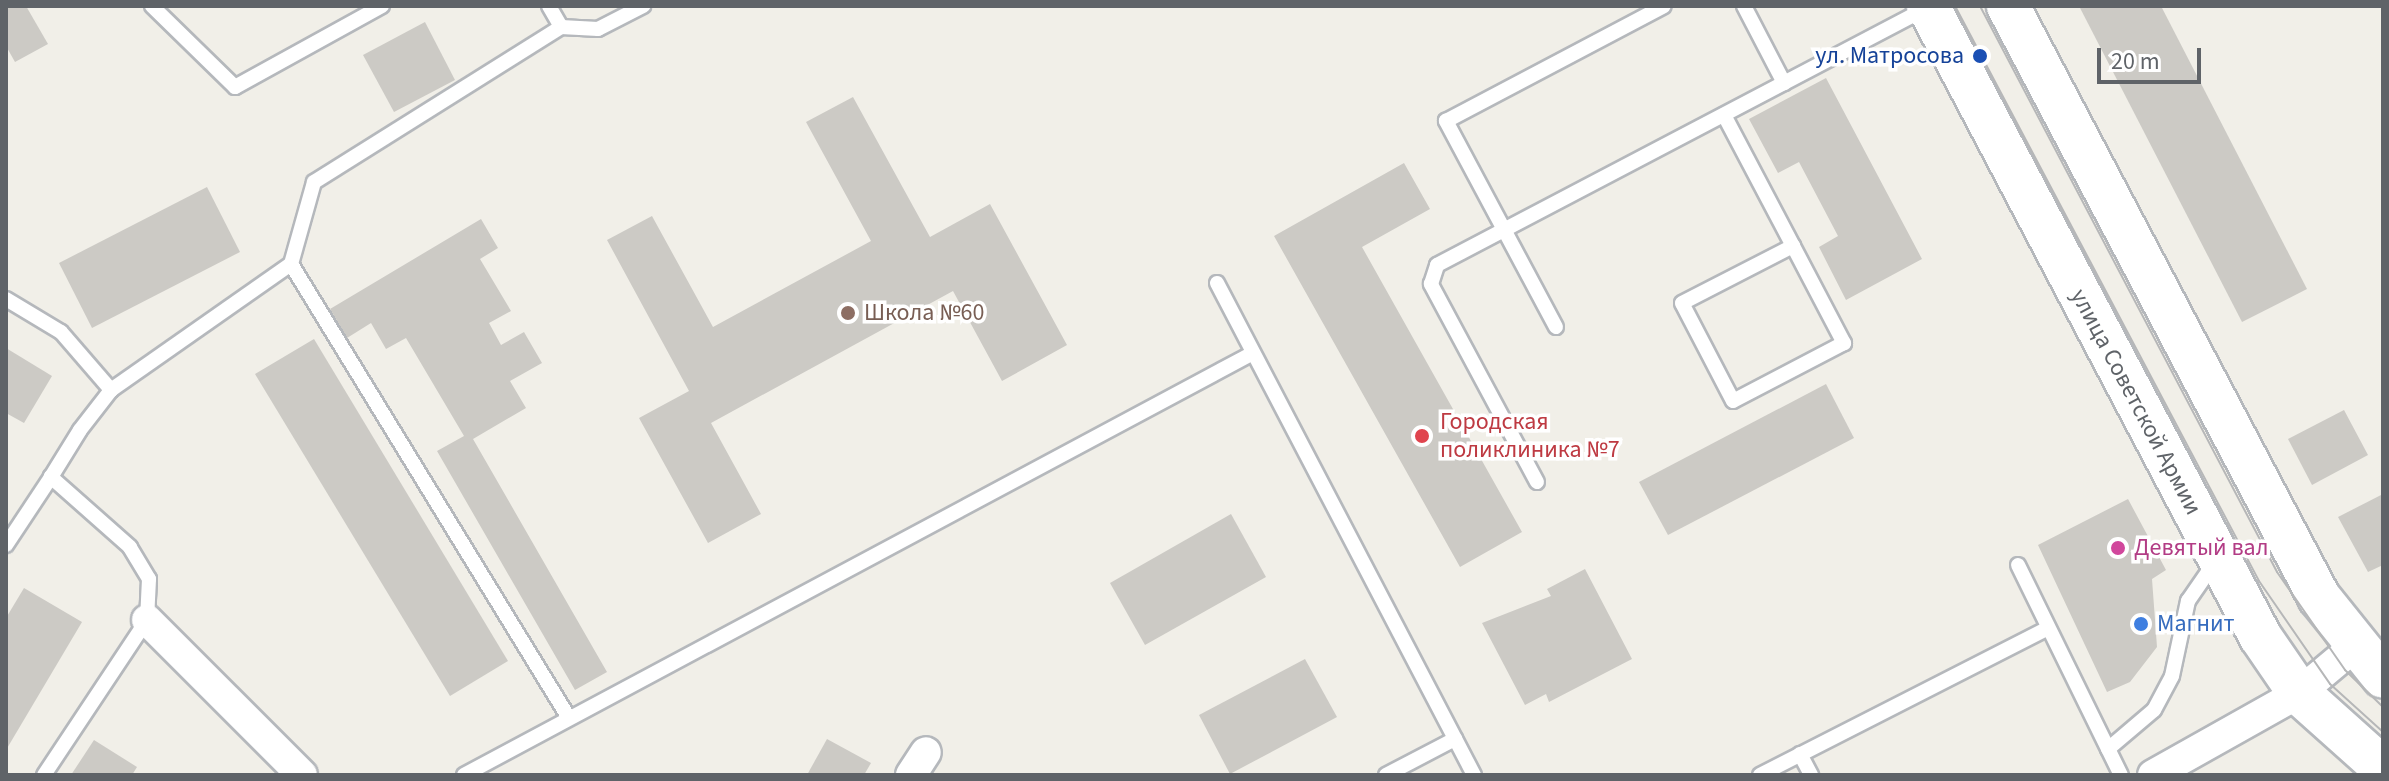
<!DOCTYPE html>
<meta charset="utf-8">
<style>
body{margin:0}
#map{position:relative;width:2389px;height:781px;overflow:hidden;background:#f1efe8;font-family:"Source Sans 3",sans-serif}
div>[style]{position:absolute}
.building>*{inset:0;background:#cccac5}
.roads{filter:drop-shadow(2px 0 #b5b8bc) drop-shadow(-2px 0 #b5b8bc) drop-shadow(0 2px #b5b8bc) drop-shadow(0 -2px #b5b8bc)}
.lane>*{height:14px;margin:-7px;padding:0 7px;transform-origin:7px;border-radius:7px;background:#fff}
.street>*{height:30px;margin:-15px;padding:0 15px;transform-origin:15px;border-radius:15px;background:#fff}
.secondary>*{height:42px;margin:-21px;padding:0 21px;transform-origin:21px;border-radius:21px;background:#fff}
.tram>*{height:2px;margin:-1px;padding:0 1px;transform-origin:1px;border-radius:1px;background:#b6b7b8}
.dots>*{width:22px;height:22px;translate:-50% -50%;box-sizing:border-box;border:4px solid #fff;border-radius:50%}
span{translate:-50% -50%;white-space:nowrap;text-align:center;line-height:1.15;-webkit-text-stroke:7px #fff;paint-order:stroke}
.transit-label{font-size:24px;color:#164399}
.right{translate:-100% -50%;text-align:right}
.education-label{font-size:24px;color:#785e54}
.left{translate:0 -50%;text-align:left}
.street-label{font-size:24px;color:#5f6368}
.health-label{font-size:24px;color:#be3a42}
.hotel-label{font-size:24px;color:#b23c85}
.shop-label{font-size:24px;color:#366cbe}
.frame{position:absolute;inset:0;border:8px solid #5f6368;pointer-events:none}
.scale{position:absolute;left:2097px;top:48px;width:104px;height:36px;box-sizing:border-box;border:4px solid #5f6368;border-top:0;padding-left:10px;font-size:24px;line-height:28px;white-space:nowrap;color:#5f6368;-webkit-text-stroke:6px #fff;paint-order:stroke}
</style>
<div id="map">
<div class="building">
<div style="clip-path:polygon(6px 6px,26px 6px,48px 44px,15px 62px,6px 46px)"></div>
<div style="clip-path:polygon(2079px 6px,2161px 6px,2307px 289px,2242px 322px)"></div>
<div style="clip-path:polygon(425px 22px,455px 80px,394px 112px,363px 55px)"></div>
<div style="clip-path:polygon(1826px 78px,1922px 259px,1846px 300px,1819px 247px,1838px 236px,1799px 162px,1778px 173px,1749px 119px)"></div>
<div style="clip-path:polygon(853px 97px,930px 237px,990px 204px,1067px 345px,1002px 381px,953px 291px,711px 423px,761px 514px,708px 543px,639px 418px,689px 391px,607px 240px,652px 216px,713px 327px,871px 241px,806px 122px)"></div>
<div style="clip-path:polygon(1404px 163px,1430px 209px,1362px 247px,1522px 532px,1460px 567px,1274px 236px)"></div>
<div style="clip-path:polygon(207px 187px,240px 252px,92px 328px,59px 263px)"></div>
<div style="clip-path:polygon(481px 219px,498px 248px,480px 259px,511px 311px,489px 323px,501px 345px,524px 332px,542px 363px,510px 381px,526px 408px,473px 439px,607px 672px,575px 690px,437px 451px,464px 436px,406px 338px,386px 349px,371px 323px,347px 338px,330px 309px)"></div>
<div style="clip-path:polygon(314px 339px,508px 661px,450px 696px,255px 374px)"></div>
<div style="clip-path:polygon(6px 348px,52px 376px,24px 423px,6px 413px)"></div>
<div style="clip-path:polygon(1826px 384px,1854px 438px,1668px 535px,1639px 482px)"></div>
<div style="clip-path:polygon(2344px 410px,2368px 455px,2312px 485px,2288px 439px)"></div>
<div style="clip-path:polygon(2383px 494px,2383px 565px,2368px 572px,2338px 517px)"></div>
<div style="clip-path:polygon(2128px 499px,2166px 570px,2152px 579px,2157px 647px,2130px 682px,2107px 692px,2038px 545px)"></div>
<div style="clip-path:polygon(1231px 514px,1266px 577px,1145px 645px,1110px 583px)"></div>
<div style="clip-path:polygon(1585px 569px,1632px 659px,1549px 702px,1546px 694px,1525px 705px,1482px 623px,1551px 596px,1547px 589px)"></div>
<div style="clip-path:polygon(24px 588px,82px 622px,6px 750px,6px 618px)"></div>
<div style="clip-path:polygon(1305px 659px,1337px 717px,1230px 774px,1199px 715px)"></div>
<div style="clip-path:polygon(827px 739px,871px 763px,864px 775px,807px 775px)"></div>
<div style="clip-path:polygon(94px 740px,137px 767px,132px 775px,71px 775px)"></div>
</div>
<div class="roads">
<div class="lane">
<div style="left:152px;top:6px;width:116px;rotate:44.3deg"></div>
<div style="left:235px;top:87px;width:168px;rotate:-28.9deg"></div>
<div style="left:549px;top:6px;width:24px;rotate:60deg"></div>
<div style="left:561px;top:27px;width:37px;rotate:3deg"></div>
<div style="left:598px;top:29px;width:51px;rotate:-27.1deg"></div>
<div style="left:1744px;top:6px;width:87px;rotate:62.5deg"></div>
<div style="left:1724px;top:115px;width:148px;rotate:62.2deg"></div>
<div style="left:1793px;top:246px;width:110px;rotate:62.3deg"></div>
<div style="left:1844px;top:343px;width:125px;rotate:152.4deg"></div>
<div style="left:1733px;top:401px;width:110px;rotate:-117.5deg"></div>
<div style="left:1682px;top:303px;width:125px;rotate:-27.2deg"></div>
<div style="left:291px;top:264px;width:532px;rotate:58.52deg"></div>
<div style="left:1217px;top:283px;width:555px;rotate:62.42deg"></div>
<div style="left:6px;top:299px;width:64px;rotate:31deg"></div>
<div style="left:61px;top:332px;width:77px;rotate:49.2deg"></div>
<div style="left:1556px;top:327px;width:234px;rotate:-118.1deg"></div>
<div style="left:1446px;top:121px;width:246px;rotate:-27.8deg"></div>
<div style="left:1537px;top:482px;width:225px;rotate:-118.2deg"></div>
<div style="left:1431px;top:284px;width:20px;rotate:-72deg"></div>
<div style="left:1437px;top:265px;width:551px;rotate:-27.68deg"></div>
<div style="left:6px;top:545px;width:82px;rotate:-56.5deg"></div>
<div style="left:2018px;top:565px;width:234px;rotate:63.9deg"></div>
<div style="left:2108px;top:749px;width:60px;rotate:-40.3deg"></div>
<div style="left:2154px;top:710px;width:38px;rotate:-62deg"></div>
<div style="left:2172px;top:676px;width:77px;rotate:-78deg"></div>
<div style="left:2188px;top:601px;width:47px;rotate:-55.3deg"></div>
<div style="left:1800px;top:754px;width:24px;rotate:62deg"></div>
<div style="left:44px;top:775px;width:186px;rotate:-56.4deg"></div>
<div style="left:147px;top:620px;width:41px;rotate:-87.2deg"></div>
<div style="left:149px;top:579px;width:37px;rotate:-121deg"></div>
<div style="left:130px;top:547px;width:106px;rotate:-138.5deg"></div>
<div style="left:51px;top:477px;width:55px;rotate:-58.3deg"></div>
<div style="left:80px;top:430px;width:51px;rotate:-52.2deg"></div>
<div style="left:111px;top:390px;width:220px;rotate:-35deg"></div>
<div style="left:291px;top:264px;width:85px;rotate:-74.3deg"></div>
<div style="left:314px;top:182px;width:292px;rotate:-32.1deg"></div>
<div style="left:464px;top:775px;width:893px;rotate:-28.14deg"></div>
<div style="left:1386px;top:775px;width:78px;rotate:-27.6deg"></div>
<div style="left:1760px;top:775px;width:323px;rotate:-27deg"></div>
</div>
<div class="street">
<div style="left:147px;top:620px;width:219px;rotate:45deg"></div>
<div style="left:911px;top:775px;width:27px;rotate:-57deg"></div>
<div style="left:2153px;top:775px;width:167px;rotate:-29.3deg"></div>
<div style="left:2299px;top:693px;width:72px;rotate:-39.9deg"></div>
</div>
<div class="secondary">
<div style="left:1928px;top:6px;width:712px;rotate:62.21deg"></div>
<div style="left:2260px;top:636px;width:69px;rotate:55.6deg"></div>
<div style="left:2299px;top:693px;width:113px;rotate:41.8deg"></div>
<div style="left:2008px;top:6px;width:668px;rotate:62.25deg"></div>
<div style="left:2319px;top:597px;width:102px;rotate:51.3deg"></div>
</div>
</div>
<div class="tram">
<div style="left:1955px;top:6px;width:650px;rotate:62.13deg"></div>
<div style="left:2259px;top:581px;width:125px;rotate:55.4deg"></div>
<div style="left:2330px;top:684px;width:72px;rotate:42.2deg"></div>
<div style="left:1980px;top:6px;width:639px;rotate:62.31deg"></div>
<div style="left:2277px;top:572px;width:119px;rotate:55.2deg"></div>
<div style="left:2345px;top:670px;width:53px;rotate:44.2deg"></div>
</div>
<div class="dots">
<div style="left:1980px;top:56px;background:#1a4fb4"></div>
<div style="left:848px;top:313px;background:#8d6e63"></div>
<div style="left:1422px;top:436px;background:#e0444e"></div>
<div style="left:2118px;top:548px;background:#d1479c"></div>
<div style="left:2141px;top:624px;background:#3f7fe0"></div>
</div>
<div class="transit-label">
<span class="right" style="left:1964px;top:56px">ул. Матросова</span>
</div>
<div class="education-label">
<span class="left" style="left:864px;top:313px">Школа №60</span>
</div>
<div class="street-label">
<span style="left:2136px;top:402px;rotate:62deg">улица Советской Армии</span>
</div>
<div class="health-label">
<span class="left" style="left:1440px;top:436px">Городская<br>поликлиника №7</span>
</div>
<div class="hotel-label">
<span class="left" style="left:2134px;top:548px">Девятый вал</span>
</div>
<div class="shop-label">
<span class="left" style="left:2157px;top:624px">Магнит</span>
</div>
<div class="frame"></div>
<div class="scale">20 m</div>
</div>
